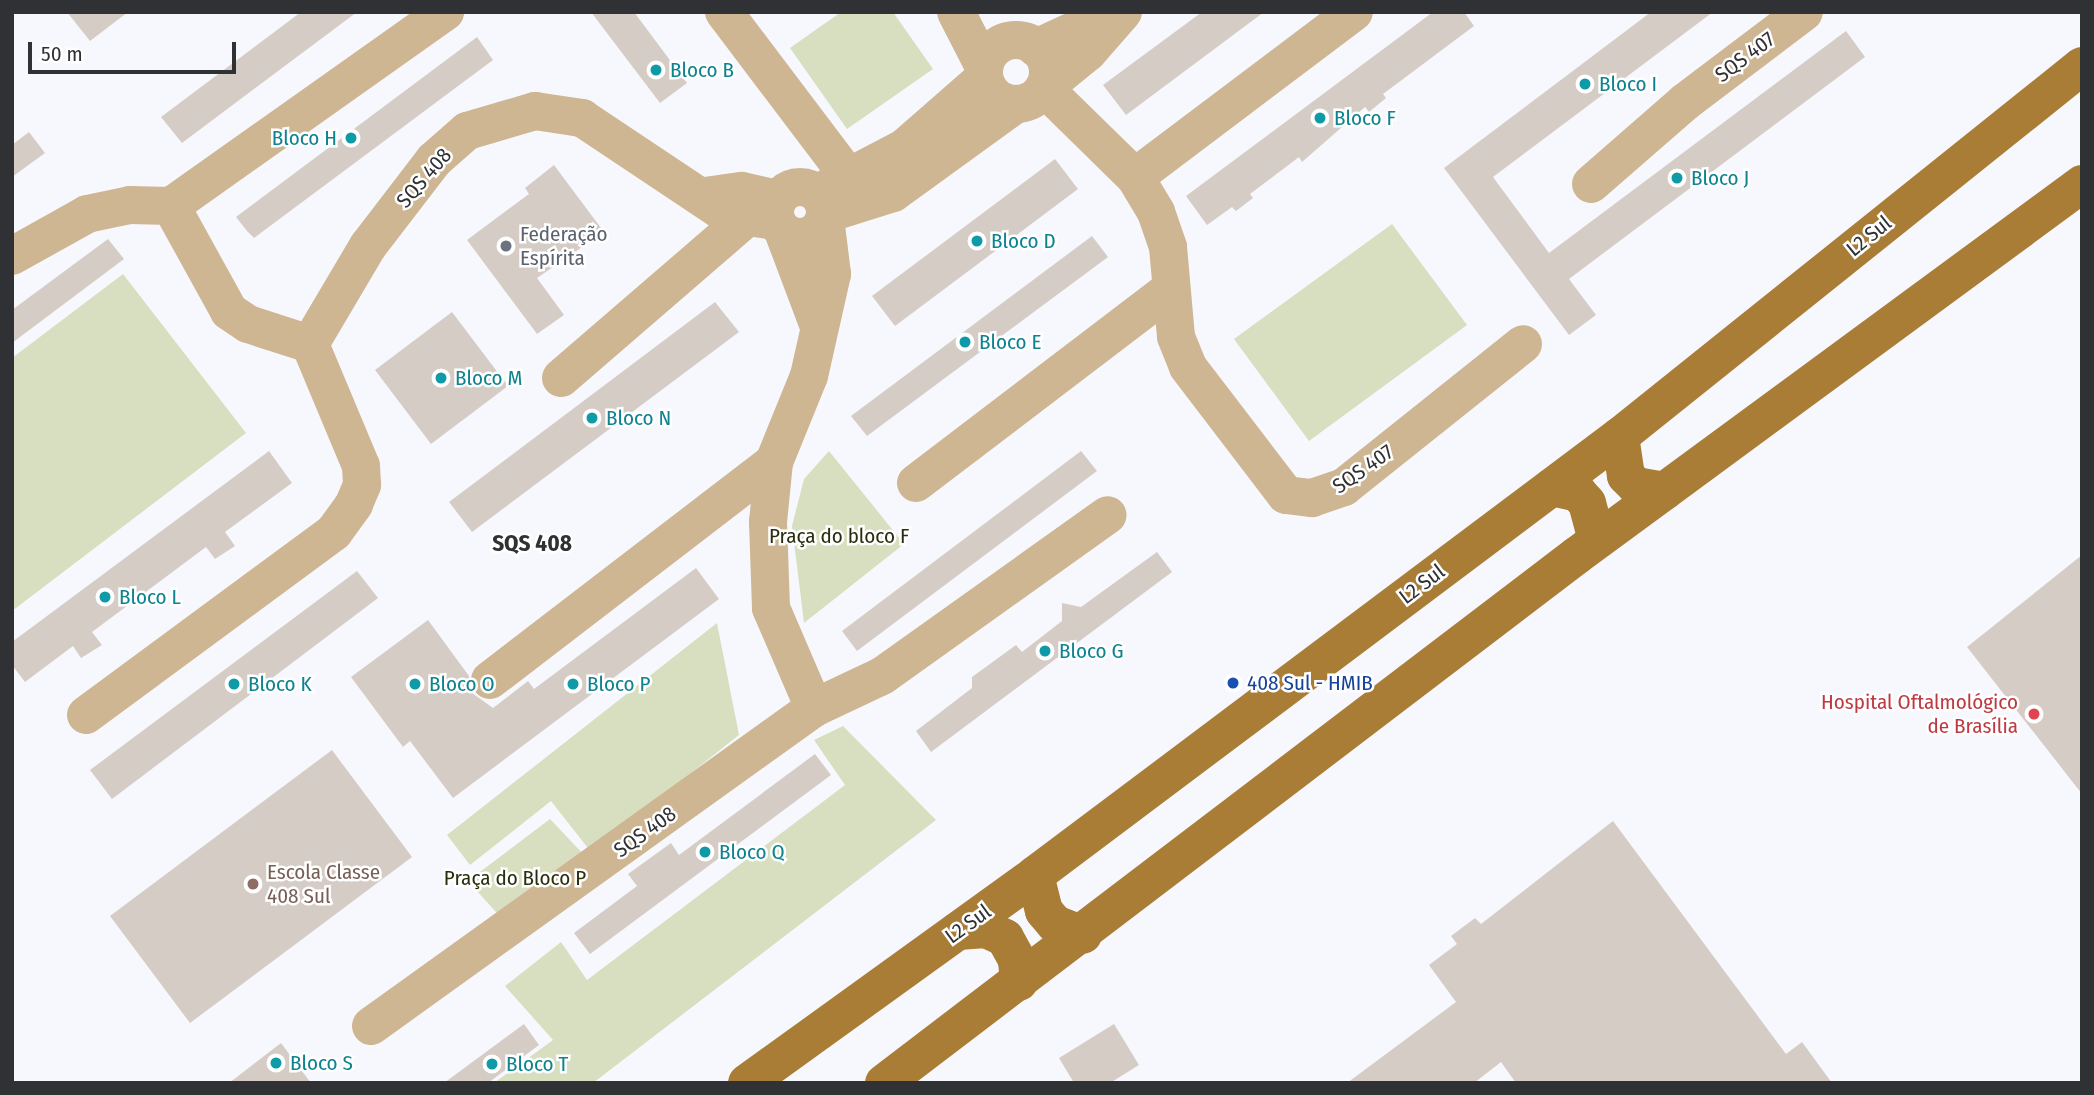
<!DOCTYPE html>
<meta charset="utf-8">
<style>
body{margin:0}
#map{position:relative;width:2094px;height:1095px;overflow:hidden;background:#f7f8fe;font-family:"Fira Sans Condensed",sans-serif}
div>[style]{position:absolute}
.green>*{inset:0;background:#d7dfc0}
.building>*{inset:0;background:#d5ccc5}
.minor>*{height:38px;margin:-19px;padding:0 19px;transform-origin:19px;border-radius:19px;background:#cfb693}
.minor>.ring{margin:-19px;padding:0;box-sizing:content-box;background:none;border:38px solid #cfb693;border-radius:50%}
.major>*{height:38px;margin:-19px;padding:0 19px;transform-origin:19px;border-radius:19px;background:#a97d36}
.dots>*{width:19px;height:19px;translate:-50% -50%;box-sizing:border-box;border:4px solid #fff;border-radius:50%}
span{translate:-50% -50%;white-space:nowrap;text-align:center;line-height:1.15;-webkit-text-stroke:5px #fff;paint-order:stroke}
.street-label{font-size:21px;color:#303135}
.culture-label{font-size:21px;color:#0d838f}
.left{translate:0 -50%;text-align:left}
.right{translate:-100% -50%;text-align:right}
.worship-label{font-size:21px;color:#5b616d}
.park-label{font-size:21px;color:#292f0c}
.transit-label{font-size:21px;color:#164399}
.health-label{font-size:21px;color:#be3a42}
.education-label{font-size:21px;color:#785e54}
.neighbourhood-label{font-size:23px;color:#303135;font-weight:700}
.frame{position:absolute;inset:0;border:14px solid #303135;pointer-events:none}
.scale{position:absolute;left:28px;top:42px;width:208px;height:32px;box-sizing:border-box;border:4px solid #303135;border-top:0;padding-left:9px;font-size:21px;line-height:24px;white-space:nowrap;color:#303135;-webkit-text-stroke:5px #fff;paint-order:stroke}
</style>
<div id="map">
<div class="green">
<div style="clip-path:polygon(841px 12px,893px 12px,933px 69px,847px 129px,790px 48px)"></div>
<div style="clip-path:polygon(1392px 224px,1467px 325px,1309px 441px,1234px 339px)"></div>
<div style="clip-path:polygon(123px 274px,246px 433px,12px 611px,12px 358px)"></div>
<div style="clip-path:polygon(829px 451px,904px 544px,804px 623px,792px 526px,804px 479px)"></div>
<div style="clip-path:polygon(717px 623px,739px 735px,591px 852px,551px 801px,470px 865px,447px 835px)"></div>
<div style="clip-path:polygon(843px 726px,936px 820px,593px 1083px,494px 1083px,553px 1040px,505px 986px,561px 942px,587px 980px,845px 785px,814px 740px)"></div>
<div style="clip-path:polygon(550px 819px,586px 857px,504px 921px,468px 881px)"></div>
</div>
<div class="building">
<div style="clip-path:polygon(67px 12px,128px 12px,90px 41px)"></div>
<div style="clip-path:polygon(301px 12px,357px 12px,182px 143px,161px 117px)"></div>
<div style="clip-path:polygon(591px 12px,634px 12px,687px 83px,660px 103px)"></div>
<div style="clip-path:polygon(1202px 12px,1264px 12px,1126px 115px,1103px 85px)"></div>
<div style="clip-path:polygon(1433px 12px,1464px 12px,1474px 26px,1383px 94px,1386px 98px,1369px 112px,1365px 107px,1302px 162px,1299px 157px,1250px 194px,1253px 198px,1236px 211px,1232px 207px,1207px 225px,1186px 196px)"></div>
<div style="clip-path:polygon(1651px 12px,1713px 12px,1493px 177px,1549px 253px,1846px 31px,1865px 57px,1569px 279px,1596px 315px,1569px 335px,1444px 168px)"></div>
<div style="clip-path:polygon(477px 37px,493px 60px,254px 238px,247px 231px,236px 217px)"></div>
<div style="clip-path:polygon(29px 132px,45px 153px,12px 177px,12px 145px)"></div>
<div style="clip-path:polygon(1055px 159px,1078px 189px,895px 326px,872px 296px)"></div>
<div style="clip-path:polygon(554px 165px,604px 232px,537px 278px,564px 315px,537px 334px,467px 240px,529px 194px,525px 188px)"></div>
<div style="clip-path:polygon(1092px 236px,1108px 257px,867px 436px,851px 416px)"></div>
<div style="clip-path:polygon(108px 239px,124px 259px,12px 343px,12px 310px)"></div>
<div style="clip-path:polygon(715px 302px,739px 332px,472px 532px,449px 502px)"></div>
<div style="clip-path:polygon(452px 312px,508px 386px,431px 444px,375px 370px)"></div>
<div style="clip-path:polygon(269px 451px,292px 483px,225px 532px,235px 546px,215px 559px,206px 547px,92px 632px,102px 645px,81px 658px,73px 646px,25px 682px,12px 665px,12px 642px)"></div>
<div style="clip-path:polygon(1081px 451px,1097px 471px,857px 651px,842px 631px)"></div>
<div style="clip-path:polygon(1157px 552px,1172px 572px,931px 752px,916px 731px,972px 688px,972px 677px,1016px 645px,1022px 652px,1062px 621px,1062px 603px,1081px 607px)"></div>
<div style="clip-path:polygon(2082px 555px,2082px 794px,1967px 647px)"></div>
<div style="clip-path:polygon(696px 568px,719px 599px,453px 798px,410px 741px,403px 747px,351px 677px,428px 620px,469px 676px,472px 693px,493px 708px,528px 681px,534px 689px)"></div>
<div style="clip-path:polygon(357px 571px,378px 598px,112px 799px,90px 770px)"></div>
<div style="clip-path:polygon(332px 750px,412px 857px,190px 1023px,110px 916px)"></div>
<div style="clip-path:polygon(815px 754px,831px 775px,590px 954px,574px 933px,637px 886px,628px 874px,671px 843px,679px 855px)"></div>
<div style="clip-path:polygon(1613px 821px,1786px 1054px,1802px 1042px,1832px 1083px,1516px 1083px,1501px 1062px,1474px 1083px,1347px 1083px,1456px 1002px,1429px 965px,1457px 944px,1451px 936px,1475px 918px,1481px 924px)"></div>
<div style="clip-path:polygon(524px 1024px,539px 1045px,488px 1083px,444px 1083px)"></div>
<div style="clip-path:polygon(1114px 1024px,1139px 1065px,1110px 1083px,1074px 1083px,1059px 1058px)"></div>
<div style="clip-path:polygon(281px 1043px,311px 1083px,229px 1083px)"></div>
</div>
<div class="minor">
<div style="left:724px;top:12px;width:207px;rotate:52.9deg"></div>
<div style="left:956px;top:12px;width:62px;rotate:63deg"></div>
<div style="left:1123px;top:12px;width:53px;rotate:131.2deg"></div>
<div style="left:1088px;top:52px;width:57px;rotate:140.7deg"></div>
<div style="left:1044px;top:88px;width:127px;rotate:44.4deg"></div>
<div style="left:1135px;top:177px;width:274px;rotate:-37deg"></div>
<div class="ring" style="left:984px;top:40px;width:26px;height:26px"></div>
<div style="left:1036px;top:48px;width:86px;rotate:-24.8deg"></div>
<div style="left:1135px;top:177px;width:41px;rotate:59deg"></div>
<div style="left:1156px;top:212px;width:37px;rotate:71deg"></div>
<div style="left:1168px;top:247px;width:90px;rotate:84.9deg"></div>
<div style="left:1176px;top:337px;width:32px;rotate:68deg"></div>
<div style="left:1188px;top:367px;width:161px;rotate:52.6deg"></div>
<div style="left:1286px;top:495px;width:26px;rotate:7deg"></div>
<div style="left:1312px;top:498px;width:34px;rotate:-19deg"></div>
<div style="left:1344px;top:487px;width:229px;rotate:-38.6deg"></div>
<div style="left:1591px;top:184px;width:125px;rotate:-41.1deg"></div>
<div style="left:1685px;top:102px;width:149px;rotate:-37.1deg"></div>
<div class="ring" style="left:775px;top:187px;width:12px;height:12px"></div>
<div style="left:827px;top:188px;width:87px;rotate:-27.5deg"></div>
<div style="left:904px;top:148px;width:106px;rotate:-41.2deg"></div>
<div style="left:705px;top:196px;width:37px;rotate:-8deg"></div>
<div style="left:742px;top:191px;width:37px;rotate:13deg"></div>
<div style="left:826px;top:214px;width:70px;rotate:-17.4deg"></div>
<div style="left:893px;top:193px;width:152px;rotate:-35.9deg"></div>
<div style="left:783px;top:231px;width:103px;rotate:69.4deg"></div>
<div style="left:12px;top:256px;width:86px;rotate:-29.2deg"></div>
<div style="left:87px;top:214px;width:44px;rotate:-11.8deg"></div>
<div style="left:130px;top:205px;width:41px;rotate:1.4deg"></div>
<div style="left:310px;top:344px;width:65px;rotate:-162.1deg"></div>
<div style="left:248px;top:324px;width:23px;rotate:-146deg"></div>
<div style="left:229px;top:311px;width:120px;rotate:-118.9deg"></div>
<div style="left:171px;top:206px;width:336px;rotate:-35.3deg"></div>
<div style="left:561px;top:378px;width:240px;rotate:-40.8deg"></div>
<div style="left:916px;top:483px;width:320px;rotate:-37.3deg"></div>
<div style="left:490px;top:680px;width:358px;rotate:-37.5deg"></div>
<div style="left:814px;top:708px;width:75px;rotate:-25.2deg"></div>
<div style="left:882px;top:676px;width:277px;rotate:-35.5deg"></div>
<div style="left:86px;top:715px;width:308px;rotate:-36.4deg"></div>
<div style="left:334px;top:532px;width:34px;rotate:-54deg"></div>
<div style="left:354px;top:504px;width:21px;rotate:-67deg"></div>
<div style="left:362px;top:485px;width:19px;rotate:-93deg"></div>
<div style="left:361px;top:466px;width:132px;rotate:-112.7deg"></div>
<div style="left:310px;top:344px;width:114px;rotate:-59.4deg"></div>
<div style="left:368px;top:246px;width:108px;rotate:-52.5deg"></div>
<div style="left:434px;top:160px;width:44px;rotate:-41.3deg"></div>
<div style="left:467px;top:131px;width:71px;rotate:-16.4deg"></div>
<div style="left:535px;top:111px;width:48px;rotate:8.5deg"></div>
<div style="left:582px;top:118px;width:173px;rotate:33.7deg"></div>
<div style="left:726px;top:214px;width:50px;rotate:8deg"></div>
<div style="left:371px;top:1026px;width:545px;rotate:-35.67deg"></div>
<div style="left:814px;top:708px;width:109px;rotate:-113.3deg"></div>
<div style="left:771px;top:608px;width:86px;rotate:-92deg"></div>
<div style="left:768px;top:522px;width:60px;rotate:-84.3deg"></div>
<div style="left:774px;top:462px;width:93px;rotate:-67.9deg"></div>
<div style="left:809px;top:376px;width:105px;rotate:-77.3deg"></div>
<div style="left:832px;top:274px;width:56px;rotate:-97.1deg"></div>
</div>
<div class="major">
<div style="left:1620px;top:436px;width:40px;rotate:81.5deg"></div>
<div style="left:1626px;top:476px;width:14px;rotate:45deg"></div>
<div style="left:1636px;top:486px;width:29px;rotate:10deg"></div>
<div style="left:1552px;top:487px;width:27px;rotate:13deg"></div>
<div style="left:1578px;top:493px;width:13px;rotate:48deg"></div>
<div style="left:1587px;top:503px;width:38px;rotate:75deg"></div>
<div style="left:1035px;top:875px;width:37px;rotate:76deg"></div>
<div style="left:1044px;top:911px;width:17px;rotate:50deg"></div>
<div style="left:1055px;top:924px;width:30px;rotate:21deg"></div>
<div style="left:958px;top:931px;width:28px;rotate:-4deg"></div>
<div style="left:986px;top:929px;width:21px;rotate:25deg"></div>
<div style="left:1005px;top:938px;width:25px;rotate:61deg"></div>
<div style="left:1017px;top:960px;width:22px;rotate:85deg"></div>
<div style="left:747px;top:1083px;width:355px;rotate:-35.8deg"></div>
<div style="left:1035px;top:875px;width:731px;rotate:-36.89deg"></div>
<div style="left:1620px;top:436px;width:592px;rotate:-38.69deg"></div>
<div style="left:884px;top:1083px;width:870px;rotate:-37.29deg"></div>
<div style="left:1576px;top:556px;width:628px;rotate:-36.32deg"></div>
</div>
<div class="dots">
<div style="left:656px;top:70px;background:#0f9aa8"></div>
<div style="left:1585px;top:84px;background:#0f9aa8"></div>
<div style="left:1320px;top:118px;background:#0f9aa8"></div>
<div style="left:351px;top:138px;background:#0f9aa8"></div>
<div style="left:1677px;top:178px;background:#0f9aa8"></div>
<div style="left:977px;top:241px;background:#0f9aa8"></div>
<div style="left:506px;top:246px;background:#6b7280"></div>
<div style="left:965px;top:342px;background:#0f9aa8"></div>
<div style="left:441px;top:378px;background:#0f9aa8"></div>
<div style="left:592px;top:418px;background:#0f9aa8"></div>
<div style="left:105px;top:597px;background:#0f9aa8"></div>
<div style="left:1045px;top:651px;background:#0f9aa8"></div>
<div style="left:1233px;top:683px;background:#1a4fb4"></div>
<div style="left:234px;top:684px;background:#0f9aa8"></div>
<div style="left:415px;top:684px;background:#0f9aa8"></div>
<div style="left:573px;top:684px;background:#0f9aa8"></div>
<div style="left:2034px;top:714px;background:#e0444e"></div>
<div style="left:705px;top:852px;background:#0f9aa8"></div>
<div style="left:253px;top:884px;background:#8d6e63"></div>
<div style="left:276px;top:1063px;background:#0f9aa8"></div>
<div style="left:492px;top:1064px;background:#0f9aa8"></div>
</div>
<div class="street-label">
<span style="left:1745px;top:57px;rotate:-37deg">SQS 407</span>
<span style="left:424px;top:178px;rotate:-49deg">SQS 408</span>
<span style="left:1869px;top:236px;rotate:-39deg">L2 Sul</span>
<span style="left:1363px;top:469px;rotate:-35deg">SQS 407</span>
<span style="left:1422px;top:584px;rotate:-37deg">L2 Sul</span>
<span style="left:645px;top:832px;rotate:-36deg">SQS 408</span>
<span style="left:968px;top:924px;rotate:-36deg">L2 Sul</span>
</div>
<div class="culture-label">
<span class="left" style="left:670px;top:70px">Bloco B</span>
<span class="left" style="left:1599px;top:84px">Bloco I</span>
<span class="left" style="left:1334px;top:118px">Bloco F</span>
<span class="right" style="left:337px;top:138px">Bloco H</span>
<span class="left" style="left:1691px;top:178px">Bloco J</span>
<span class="left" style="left:991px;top:241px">Bloco D</span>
<span class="left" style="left:979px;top:342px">Bloco E</span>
<span class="left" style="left:455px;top:378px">Bloco M</span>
<span class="left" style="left:606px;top:418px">Bloco N</span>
<span class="left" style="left:119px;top:597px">Bloco L</span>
<span class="left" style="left:1059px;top:651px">Bloco G</span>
<span class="left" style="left:248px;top:684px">Bloco K</span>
<span class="left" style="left:429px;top:684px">Bloco O</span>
<span class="left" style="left:587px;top:684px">Bloco P</span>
<span class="left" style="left:719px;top:852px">Bloco Q</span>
<span class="left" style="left:290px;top:1063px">Bloco S</span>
<span class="left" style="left:506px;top:1064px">Bloco T</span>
</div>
<div class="worship-label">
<span class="left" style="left:520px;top:246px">Federação<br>Espírita</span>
</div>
<div class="park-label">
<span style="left:839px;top:536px">Praça do bloco F</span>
<span style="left:515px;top:878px">Praça do Bloco P</span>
</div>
<div class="transit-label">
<span class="left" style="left:1247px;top:683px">408 Sul - HMIB</span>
</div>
<div class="health-label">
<span class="right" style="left:2018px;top:714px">Hospital Oftalmológico<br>de Brasília</span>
</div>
<div class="education-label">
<span class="left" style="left:267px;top:884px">Escola Classe<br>408 Sul</span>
</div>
<div class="neighbourhood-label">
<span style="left:532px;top:543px">SQS 408</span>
</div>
<div class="frame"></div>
<div class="scale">50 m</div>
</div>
